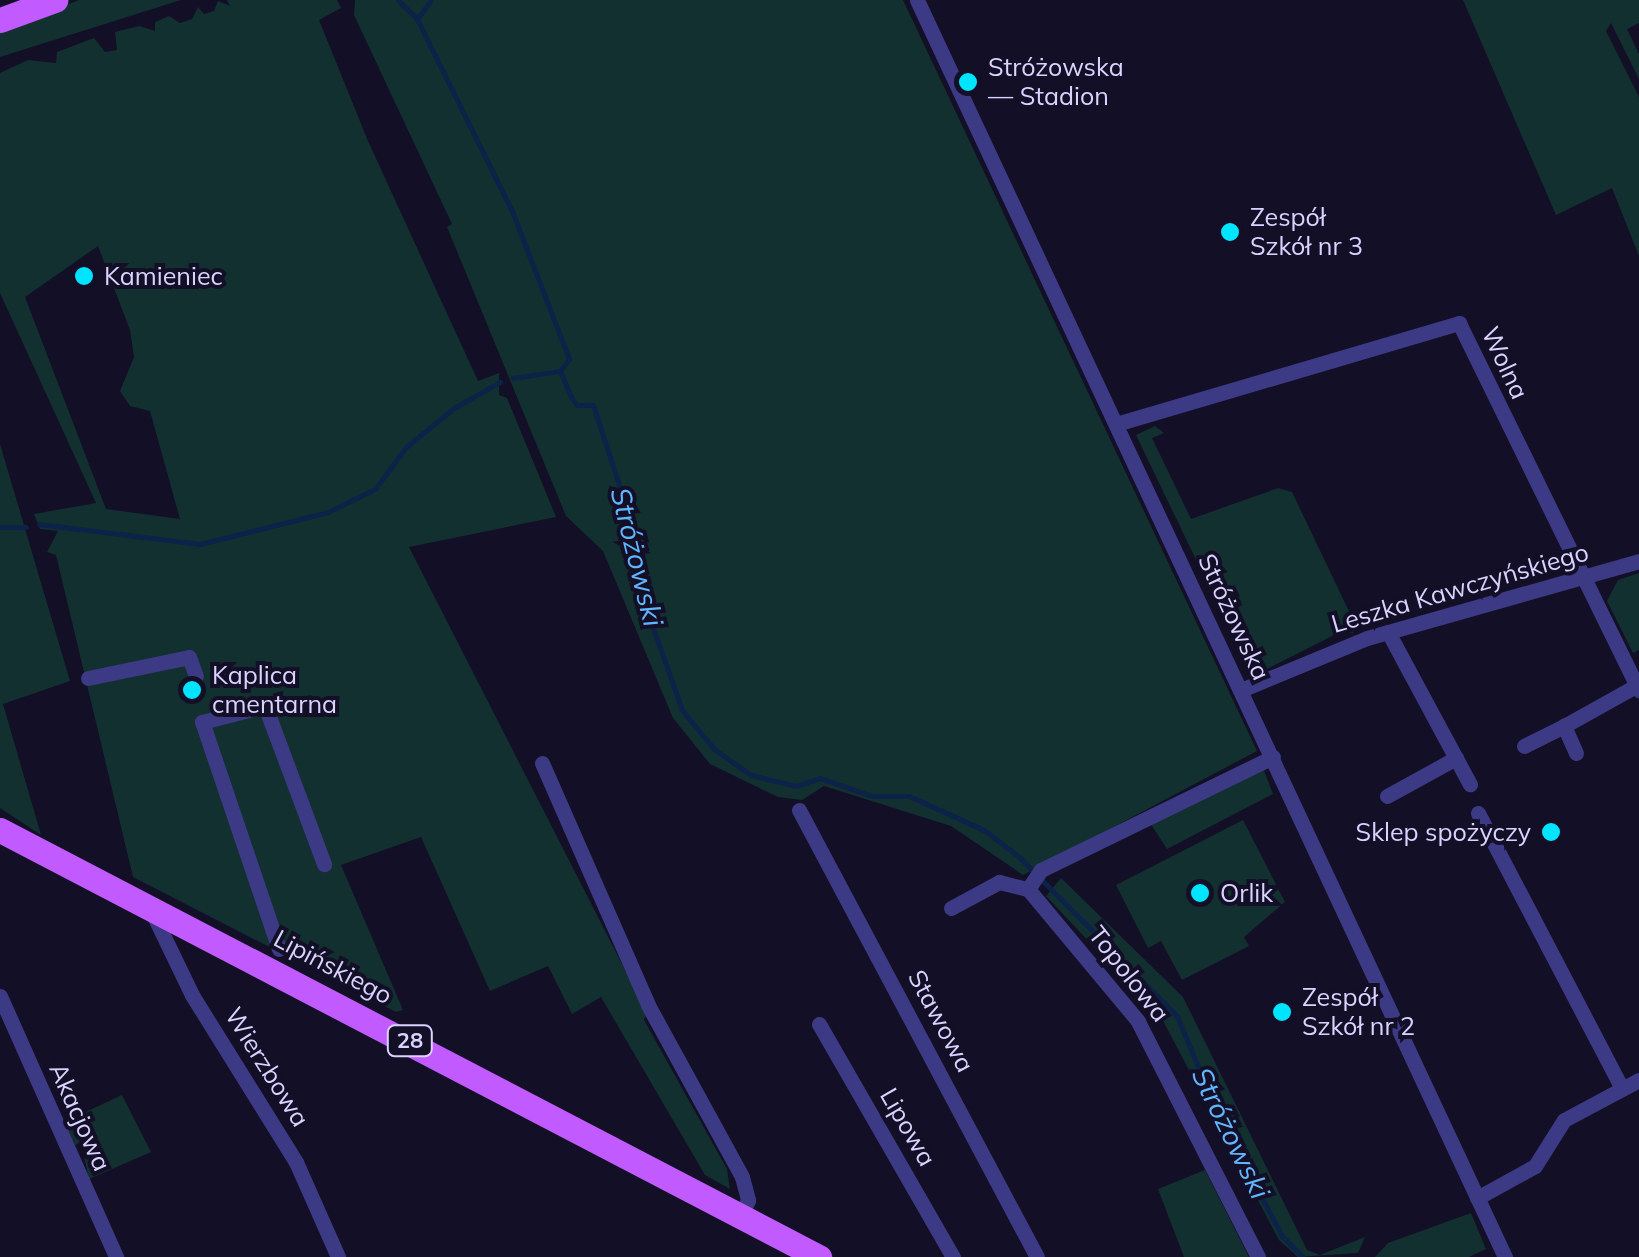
<!DOCTYPE html>
<meta charset="utf-8">
<style>
body{margin:0}
#map{position:relative;width:1639px;height:1257px;overflow:hidden;background:#130f26;font-family:Mulish,sans-serif}
div>[style]{position:absolute}
.green>*{inset:0;background:#12302f}
.stream>*{height:5px;margin:-2.5px;padding:0 2.5px;transform-origin:2.5px;border-radius:2.5px;background:#0c2248}
.street>*{height:15px;margin:-7.5px;padding:0 7.5px;transform-origin:7.5px;border-radius:7.5px;background:#3d3a85}
.primary>*{height:25px;margin:-12.5px;padding:0 12.5px;transform-origin:12.5px;border-radius:12.5px;background:#c25bff}
.dots>*{width:28px;height:28px;translate:-50% -50%;box-sizing:border-box;border:5px solid #130f26;border-radius:50%}
span{translate:-50% -50%;white-space:nowrap;text-align:center;line-height:1.15;-webkit-text-stroke:8px #130f26;paint-order:stroke}
.shield-label span{padding:2px 8px;background:#130f26;border:2px solid;border-radius:8px;-webkit-text-stroke-width:0}
.shield-label{font-size:22px;color:#d9d4ff;font-weight:700}
.poi-label{font-size:25px;color:#d9d4ff}
.left{translate:0 -50%;text-align:left}
.right{translate:-100% -50%;text-align:right}
.street-label{font-size:25px;color:#d9d4ff}
.water-label{font-size:28px;color:#62b6ff;font-style:italic}
</style>
<div id="map">
<div class="green">
<div style="clip-path:polygon(79px 0,181px 0,0 57px,0 30px)"></div>
<div style="clip-path:polygon(evenodd,227px 0,337px 0,341px 8px,319px 20px,368px 141px,478px 381px,499px 373px,499px 395px,507px 398px,556px 517px,409px 547px,647px 1013px,644px 1020px,727px 1169px,730px 1189px,705px 1175px,601px 997px,572px 1014px,548px 966px,490px 991px,421px 837px,341px 865px,403px 1010px,396px 1012px,133px 877px,56px 555px,47px 552px,58px 531px,40px 529px,34px 514px,96px 503px,0 293px,0 73px,28px 60px,56px 63px,57px 52px,94px 38px,105px 52px,117px 50px,115px 32px,139px 26px,155px 31px,155px 22px,169px 16px,180px 23px,192px 19px,198px 7px,204px 14px,214px 11px,218px 1px,230px 6px,227px 0,98px 246px,130px 330px,134px 357px,120px 391px,130px 406px,150px 411px,180px 519px,106px 509px,25px 297px,98px 246px)"></div>
<div style="clip-path:polygon(355px 0,903px 0,1257px 751px,1023px 875px,951px 826px,824px 786px,802px 800px,778px 797px,710px 764px,673px 718px,603px 551px,566px 516px,447px 227px,452px 224px,354px 15px)"></div>
<div style="clip-path:polygon(1463px 0,1639px 0,1639px 23px,1627px 29px,1639px 54px,1639px 79px,1611px 23px,1606px 31px,1639px 97px,1639px 256px,1612px 188px,1556px 215px)"></div>
<div style="clip-path:polygon(1155px 426px,1164px 433px,1152px 438px,1191px 519px,1278px 488px,1292px 492px,1356px 626px,1353px 633px,1338px 633px,1259px 673px,1250px 672px,1136px 435px)"></div>
<div style="clip-path:polygon(0 444px,70px 681px,3px 704px,41px 835px,0 808px)"></div>
<div style="clip-path:polygon(1639px 573px,1639px 650px,1633px 653px,1607px 601px,1618px 580px)"></div>
<div style="clip-path:polygon(1263px 768px,1273px 794px,1167px 849px,1150px 823px)"></div>
<div style="clip-path:polygon(1243px 820px,1285px 902px,1244px 937px,1249px 946px,1182px 980px,1161px 941px,1148px 948px,1116px 885px)"></div>
<div style="clip-path:polygon(1061px 878px,1183px 997px,1307px 1250px,1320px 1255px,1365px 1237px,1358px 1253px,1298px 1257px,1279px 1240px,1162px 1019px,1046px 896px)"></div>
<div style="clip-path:polygon(122px 1095px,151px 1152px,89px 1179px,81px 1142px,75px 1145px,64px 1122px)"></div>
<div style="clip-path:polygon(1205px 1170px,1249px 1257px,1184px 1257px,1158px 1189px)"></div>
<div style="clip-path:polygon(1471px 1213px,1486px 1249px,1469px 1257px,1375px 1257px,1388px 1243px)"></div>
</div>
<div class="stream">
<div style="left:398px;top:0;width:27px;rotate:45deg"></div>
<div style="left:431px;top:0;width:24px;rotate:126deg"></div>
<div style="left:417px;top:19px;width:214px;rotate:63.7deg"></div>
<div style="left:512px;top:211px;width:159px;rotate:68.9deg"></div>
<div style="left:569px;top:359px;width:15px;rotate:127deg"></div>
<div style="left:560px;top:371px;width:28px;rotate:67deg"></div>
<div style="left:571px;top:397px;width:10px;rotate:53deg"></div>
<div style="left:577px;top:405px;width:16px"></div>
<div style="left:593px;top:405px;width:158px;rotate:71.9deg"></div>
<div style="left:642px;top:555px;width:39px;rotate:91deg"></div>
<div style="left:641px;top:594px;width:123px;rotate:70.5deg"></div>
<div style="left:682px;top:710px;width:50px;rotate:50.6deg"></div>
<div style="left:714px;top:749px;width:45px;rotate:35.1deg"></div>
<div style="left:751px;top:775px;width:46px;rotate:13.7deg"></div>
<div style="left:796px;top:786px;width:25px;rotate:-18deg"></div>
<div style="left:820px;top:778px;width:55px;rotate:19.1deg"></div>
<div style="left:872px;top:796px;width:37px"></div>
<div style="left:909px;top:796px;width:82px;rotate:24.4deg"></div>
<div style="left:984px;top:830px;width:43px;rotate:37.4deg"></div>
<div style="left:1018px;top:856px;width:226px;rotate:45.2deg"></div>
<div style="left:1177px;top:1016px;width:109px;rotate:67.4deg"></div>
<div style="left:1219px;top:1117px;width:135px;rotate:62.1deg"></div>
<div style="left:1282px;top:1236px;width:30px;rotate:45deg"></div>
<div style="left:513px;top:378px;width:47px;rotate:-8.7deg"></div>
<div style="left:39px;top:524px;width:162px;rotate:7.1deg"></div>
<div style="left:200px;top:544px;width:132px;rotate:-14deg"></div>
<div style="left:328px;top:512px;width:52px;rotate:-26.1deg"></div>
<div style="left:375px;top:489px;width:52px;rotate:-53.6deg"></div>
<div style="left:406px;top:447px;width:62px;rotate:-39.1deg"></div>
<div style="left:454px;top:408px;width:53px;rotate:-29.5deg"></div>
<div style="left:0;top:527px;width:26px"></div>
</div>
<div class="street">
<div style="left:917px;top:0;width:1388px;rotate:64.93deg"></div>
<div style="left:1116px;top:424px;width:358px;rotate:-16.4deg"></div>
<div style="left:1459px;top:323px;width:409px;rotate:63.9deg"></div>
<div style="left:1388px;top:632px;width:173px;rotate:61.7deg"></div>
<div style="left:88px;top:678px;width:103px;rotate:-11.7deg"></div>
<div style="left:189px;top:657px;width:20px;rotate:70deg"></div>
<div style="left:1241px;top:690px;width:136px;rotate:-22.4deg"></div>
<div style="left:1367px;top:638px;width:283px;rotate:-15.8deg"></div>
<div style="left:1524px;top:746px;width:45px;rotate:-26.6deg"></div>
<div style="left:1576px;top:753px;width:30px;rotate:-114deg"></div>
<div style="left:1564px;top:726px;width:82px;rotate:-29.1deg"></div>
<div style="left:542px;top:763px;width:264px;rotate:66.3deg"></div>
<div style="left:648px;top:1005px;width:196px;rotate:61.3deg"></div>
<div style="left:742px;top:1177px;width:24px;rotate:75deg"></div>
<div style="left:748px;top:1200px;width:17px;rotate:114deg"></div>
<div style="left:1387px;top:796px;width:79px;rotate:-28.8deg"></div>
<div style="left:799px;top:810px;width:506px;rotate:61.97deg"></div>
<div style="left:1478px;top:813px;width:311px;rotate:62.4deg"></div>
<div style="left:951px;top:908px;width:55px;rotate:-28.4deg"></div>
<div style="left:999px;top:882px;width:30px;rotate:14deg"></div>
<div style="left:151px;top:910px;width:94px;rotate:64.2deg"></div>
<div style="left:192px;top:995px;width:197px;rotate:58.1deg"></div>
<div style="left:296px;top:1162px;width:104px;rotate:66.1deg"></div>
<div style="left:279px;top:949px;width:240px;rotate:-108.7deg"></div>
<div style="left:202px;top:722px;width:65px;rotate:-14.3deg"></div>
<div style="left:265px;top:706px;width:169px;rotate:69.5deg"></div>
<div style="left:0;top:996px;width:286px;rotate:66deg"></div>
<div style="left:819px;top:1024px;width:269px;rotate:60.1deg"></div>
<div style="left:1477px;top:1198px;width:66px;rotate:-28.9deg"></div>
<div style="left:1535px;top:1166px;width:54px;rotate:-57.8deg"></div>
<div style="left:1564px;top:1120px;width:85px;rotate:-28.1deg"></div>
<div style="left:1258px;top:1257px;width:265px;rotate:-117deg"></div>
<div style="left:1138px;top:1021px;width:172px;rotate:-129.8deg"></div>
<div style="left:1028px;top:889px;width:23px;rotate:-56deg"></div>
<div style="left:1041px;top:870px;width:258px;rotate:-26deg"></div>
</div>
<div class="primary">
<div style="left:0;top:20px;width:59px;rotate:-20deg"></div>
<div style="left:0;top:830px;width:924px;rotate:27.54deg"></div>
</div>
<div class="dots">
<div style="left:968px;top:82px;background:#00e5ff"></div>
<div style="left:1230px;top:232px;background:#00e5ff"></div>
<div style="left:84px;top:276px;background:#00e5ff"></div>
<div style="left:192px;top:690px;background:#00e5ff"></div>
<div style="left:1551px;top:832px;background:#00e5ff"></div>
<div style="left:1200px;top:893px;background:#00e5ff"></div>
<div style="left:1282px;top:1012px;background:#00e5ff"></div>
</div>
<div class="shield-label">
<span style="left:410px;top:1041px">28</span>
</div>
<div class="poi-label">
<span class="left" style="left:988px;top:82px">Stróżowska<br>— Stadion</span>
<span class="left" style="left:1250px;top:232px">Zespół<br>Szkół nr 3</span>
<span class="left" style="left:104px;top:276px">Kamieniec</span>
<span class="left" style="left:212px;top:690px">Kaplica<br>cmentarna</span>
<span class="right" style="left:1531px;top:832px">Sklep spożyczy</span>
<span class="left" style="left:1220px;top:893px">Orlik</span>
<span class="left" style="left:1302px;top:1012px">Zespół<br>Szkół nr 2</span>
</div>
<div class="street-label">
<span style="left:1505px;top:363px;rotate:65deg">Wolna</span>
<span style="left:1460px;top:588px;rotate:-16deg">Leszka Kawczyńskiego</span>
<span style="left:1234px;top:617px;rotate:65deg">Stróżowska</span>
<span style="left:333px;top:967px;rotate:28deg">Lipińskiego</span>
<span style="left:1129px;top:974px;rotate:52deg">Topolowa</span>
<span style="left:941px;top:1021px;rotate:62deg">Stawowa</span>
<span style="left:267px;top:1067px;rotate:58deg">Wierzbowa</span>
<span style="left:80px;top:1117px;rotate:66deg">Akacjowa</span>
<span style="left:908px;top:1127px;rotate:60deg">Lipowa</span>
</div>
<div class="water-label">
<span style="left:637px;top:557px;rotate:76deg">Stróżowski</span>
<span style="left:1231px;top:1133px;rotate:64deg">Stróżowski</span>
</div>
</div>
